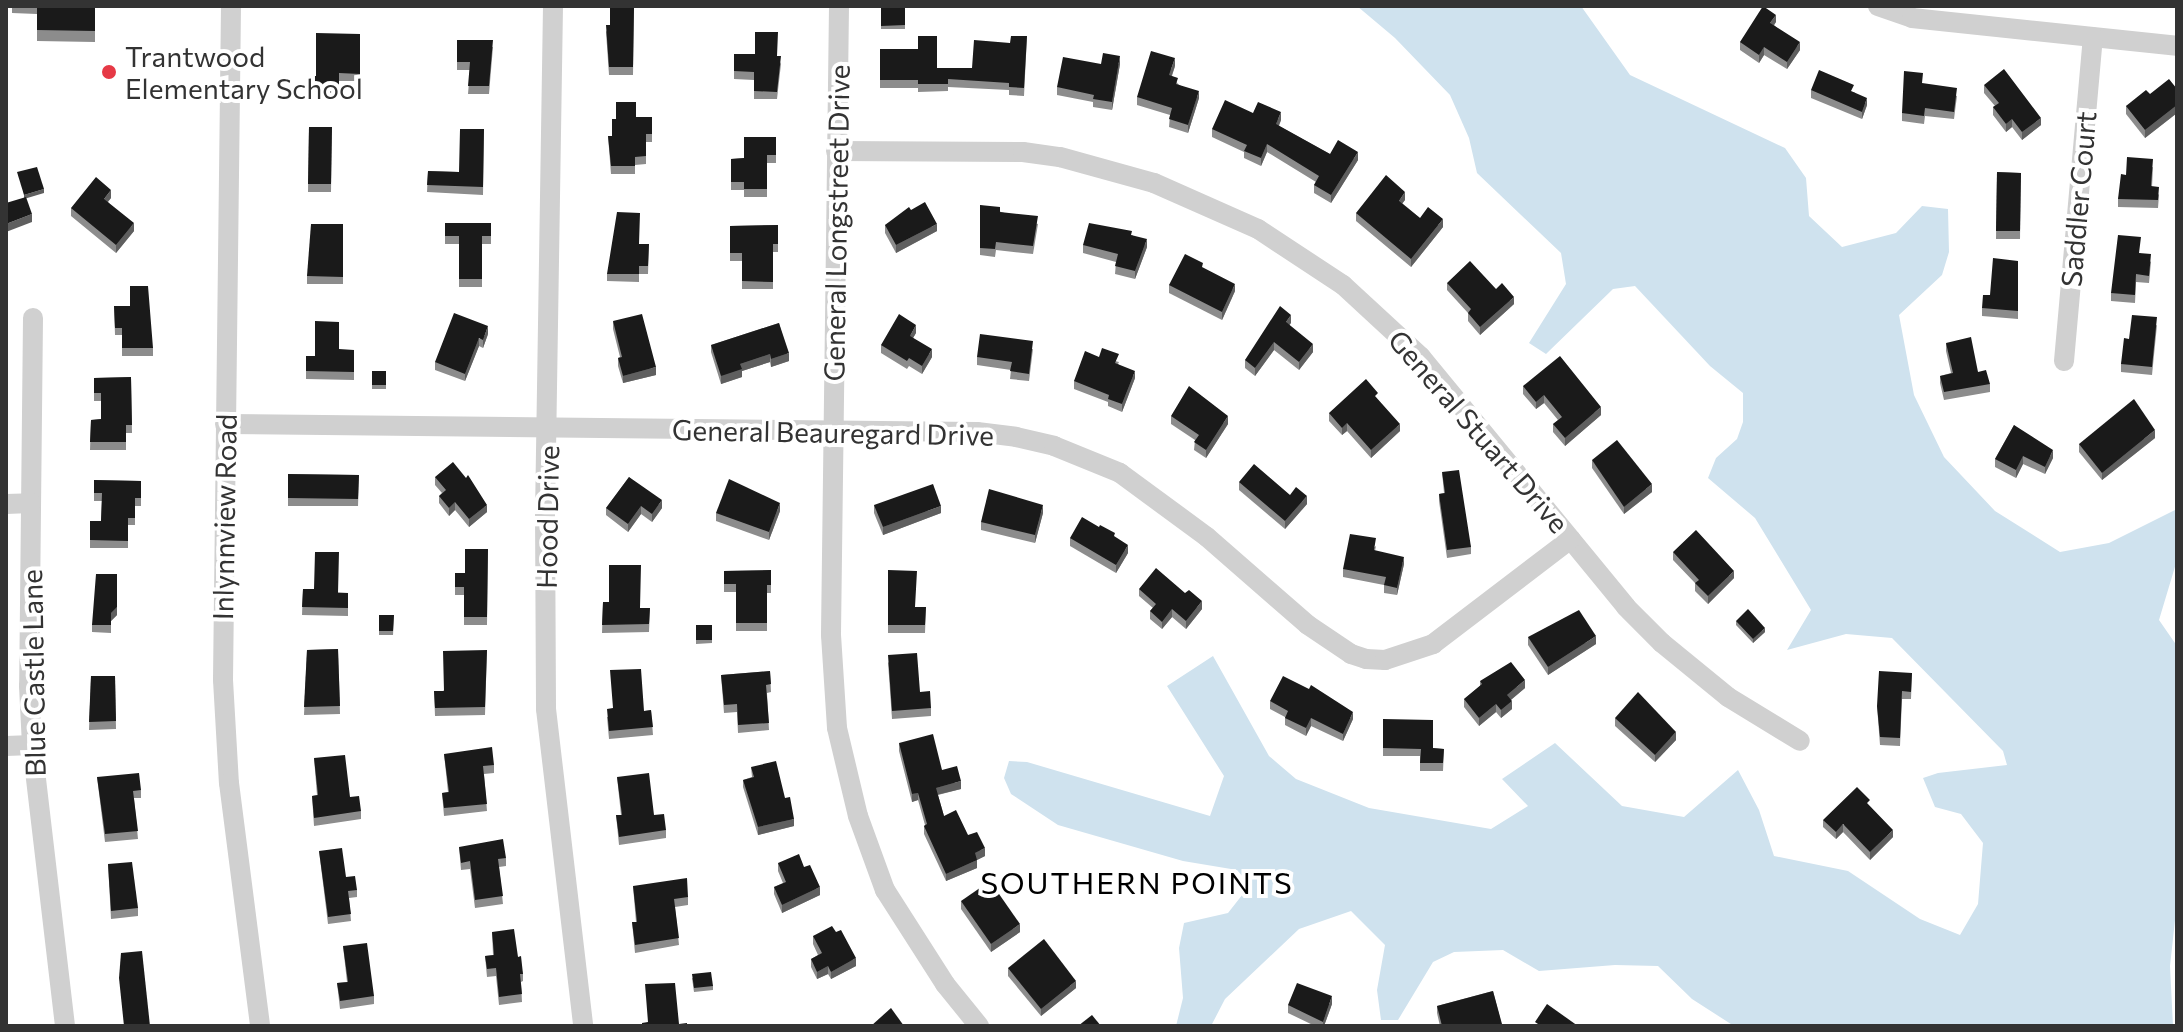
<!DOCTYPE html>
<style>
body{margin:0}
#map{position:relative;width:2183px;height:1032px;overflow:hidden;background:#fff;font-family:Commissioner,sans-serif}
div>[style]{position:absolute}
.water>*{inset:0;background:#cfe2ee}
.street>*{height:20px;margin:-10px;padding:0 10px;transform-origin:10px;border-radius:10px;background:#d0d0d0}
.wall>*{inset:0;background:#8c8c8c}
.shaded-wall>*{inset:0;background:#5f5f5f}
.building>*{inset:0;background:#1a1a1a}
.dots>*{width:22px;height:22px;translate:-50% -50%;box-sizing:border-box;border:4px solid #fff;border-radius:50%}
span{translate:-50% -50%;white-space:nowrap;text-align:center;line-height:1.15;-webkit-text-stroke:8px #fff;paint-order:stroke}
.poi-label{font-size:28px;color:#333}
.left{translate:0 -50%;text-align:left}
.street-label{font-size:28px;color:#333}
.neighbourhood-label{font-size:30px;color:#000;letter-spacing:2px}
.frame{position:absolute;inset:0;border:8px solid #333;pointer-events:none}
</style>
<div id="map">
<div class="water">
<div style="clip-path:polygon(1357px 6px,1581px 6px,1630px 75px,1785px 148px,1806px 178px,1809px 216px,1842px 247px,1896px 233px,1922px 206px,1948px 209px,1949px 252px,1942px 275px,1899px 315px,1914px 395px,1944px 457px,1995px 511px,2060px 552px,2109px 543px,2177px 509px,2177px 560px,2159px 620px,2177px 646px,2177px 902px,2170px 966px,2173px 1026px,1734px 1026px,1692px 999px,1658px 966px,1615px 965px,1539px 971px,1503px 950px,1454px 952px,1433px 962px,1398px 1020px,1381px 1020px,1377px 990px,1385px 945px,1351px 911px,1299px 929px,1225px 999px,1211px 1026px,1176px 1026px,1183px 998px,1179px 948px,1184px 923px,1228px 913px,1250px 885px,1237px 870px,1183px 861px,1058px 825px,1011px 794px,1004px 778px,1009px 761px,1027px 762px,1210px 816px,1224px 776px,1167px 686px,1213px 656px,1269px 756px,1296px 779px,1369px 808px,1491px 829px,1528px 806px,1502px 779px,1555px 743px,1622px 806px,1684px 817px,1738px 770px,1759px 810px,1774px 856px,1848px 871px,1920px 919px,1960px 935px,1978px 904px,1983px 843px,1961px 814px,1935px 807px,1923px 778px,1938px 773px,2007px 765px,2003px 751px,1892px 638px,1846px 634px,1787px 650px,1811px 610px,1755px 518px,1708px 478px,1716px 458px,1737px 439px,1743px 422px,1743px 393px,1710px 366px,1635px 286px,1613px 289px,1546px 354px,1529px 343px,1566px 284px,1561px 253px,1477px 173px,1469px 138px,1450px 95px,1395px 38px)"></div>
</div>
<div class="street">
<div style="left:231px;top:6px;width:674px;rotate:90.68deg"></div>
<div style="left:223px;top:680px;width:103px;rotate:86.7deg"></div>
<div style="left:229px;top:783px;width:245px;rotate:82.7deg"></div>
<div style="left:553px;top:6px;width:507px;rotate:90.9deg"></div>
<div style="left:545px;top:513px;width:196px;rotate:89.7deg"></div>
<div style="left:546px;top:709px;width:319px;rotate:83.3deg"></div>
<div style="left:839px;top:6px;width:629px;rotate:90.73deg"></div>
<div style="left:831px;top:635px;width:93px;rotate:86.3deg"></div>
<div style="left:837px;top:728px;width:90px;rotate:76.6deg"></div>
<div style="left:858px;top:816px;width:79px;rotate:70deg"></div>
<div style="left:885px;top:890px;width:112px;rotate:57.4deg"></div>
<div style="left:945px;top:984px;width:54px;rotate:51deg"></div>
<div style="left:1878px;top:6px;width:36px;rotate:19deg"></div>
<div style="left:1912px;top:18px;width:266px;rotate:6deg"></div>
<div style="left:836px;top:151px;width:187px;rotate:0.3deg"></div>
<div style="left:1023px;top:152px;width:37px;rotate:8deg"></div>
<div style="left:1060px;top:157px;width:98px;rotate:15.5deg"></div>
<div style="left:1154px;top:183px;width:114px;rotate:23.9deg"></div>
<div style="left:1258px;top:229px;width:102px;rotate:33.4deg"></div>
<div style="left:1343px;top:285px;width:106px;rotate:42.7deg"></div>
<div style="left:1421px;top:357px;width:323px;rotate:50.6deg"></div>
<div style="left:1626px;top:607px;width:51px;rotate:45deg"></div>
<div style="left:1662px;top:643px;width:85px;rotate:39.3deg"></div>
<div style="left:1728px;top:697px;width:84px;rotate:31.4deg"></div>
<div style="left:33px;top:318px;width:368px;rotate:90.6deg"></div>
<div style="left:29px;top:686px;width:59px;rotate:87.1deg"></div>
<div style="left:32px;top:745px;width:283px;rotate:83.3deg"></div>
<div style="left:2064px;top:361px;width:325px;rotate:-84.9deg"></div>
<div style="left:225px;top:424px;width:752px;rotate:0.61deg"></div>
<div style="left:977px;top:432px;width:39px;rotate:7deg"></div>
<div style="left:1016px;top:437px;width:39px;rotate:13deg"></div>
<div style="left:1054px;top:446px;width:71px;rotate:22.2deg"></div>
<div style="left:1120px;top:473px;width:108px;rotate:36.3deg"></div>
<div style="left:1207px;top:537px;width:134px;rotate:41.1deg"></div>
<div style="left:1308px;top:625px;width:52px;rotate:34deg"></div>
<div style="left:1351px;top:654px;width:16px;rotate:18deg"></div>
<div style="left:1366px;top:659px;width:19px;rotate:3deg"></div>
<div style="left:1385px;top:660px;width:51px;rotate:-18.4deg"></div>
<div style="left:1433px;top:644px;width:173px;rotate:-37.3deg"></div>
<div style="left:6px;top:504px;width:25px;rotate:-2deg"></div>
<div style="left:6px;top:746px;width:26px;rotate:-2deg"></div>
</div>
<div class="wall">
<div style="clip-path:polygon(12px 6px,95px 6px,95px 42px,37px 41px,37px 14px,12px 13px)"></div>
<div style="clip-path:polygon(881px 6px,905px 8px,905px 29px,881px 29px)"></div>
<div style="clip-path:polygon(634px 8px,633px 75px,609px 75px,606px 32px,610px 25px)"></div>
<div style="clip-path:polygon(1776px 22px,1774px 25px,1800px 50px,1787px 69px,1764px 55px,1759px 63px,1740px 50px,1740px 42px)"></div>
<div style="clip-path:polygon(360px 34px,360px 81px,339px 81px,339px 98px,307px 97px,308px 76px,316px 76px)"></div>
<div style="clip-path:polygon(1027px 36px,1024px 96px,1009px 95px,1009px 90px,948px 87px,948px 91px,918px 92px,918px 88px,880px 88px,880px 49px,937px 68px,972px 68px,1010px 43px)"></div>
<div style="clip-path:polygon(457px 40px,493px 47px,489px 94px,468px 94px,470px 70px,457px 70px)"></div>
<div style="clip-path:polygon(734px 54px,777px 56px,781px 64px,777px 99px,754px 99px,754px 80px,734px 79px)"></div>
<div style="clip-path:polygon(1101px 64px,1120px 64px,1112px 110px,1093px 107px,1093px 102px,1057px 95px,1057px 87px)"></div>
<div style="clip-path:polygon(1175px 66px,1172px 76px,1178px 84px,1199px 98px,1188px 133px,1169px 127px,1170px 115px,1137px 105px,1137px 97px)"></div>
<div style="clip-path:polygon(1923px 84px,1957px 96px,1954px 119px,1925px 116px,1924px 124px,1902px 121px,1902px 113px)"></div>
<div style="clip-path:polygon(1984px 85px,2041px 125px,2022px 140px,2012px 127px,2006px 132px,1993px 115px,1993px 107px,1995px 106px,1984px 93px)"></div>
<div style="clip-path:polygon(2177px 89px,2177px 113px,2145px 138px,2126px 114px,2126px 106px,2150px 94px)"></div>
<div style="clip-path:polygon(1811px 90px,1854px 92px,1867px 105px,1862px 119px,1811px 98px)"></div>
<div style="clip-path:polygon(1253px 113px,1281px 120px,1279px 126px,1330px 154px,1358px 160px,1331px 203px,1314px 193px,1314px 185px,1316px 182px,1267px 152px,1261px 166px,1244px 158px,1244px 152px,1212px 137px,1212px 129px)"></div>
<div style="clip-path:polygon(636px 117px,652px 117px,652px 142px,646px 142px,646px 164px,635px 165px,635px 174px,611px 174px,608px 136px,612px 136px)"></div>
<div style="clip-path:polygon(309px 127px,332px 127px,331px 192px,308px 192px)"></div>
<div style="clip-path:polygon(484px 129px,483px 195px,427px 192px,428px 171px,459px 172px)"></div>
<div style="clip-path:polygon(776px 137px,776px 163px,767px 163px,767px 197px,744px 197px,744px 190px,731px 190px,731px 159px,744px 158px)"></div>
<div style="clip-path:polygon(2153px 167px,2152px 187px,2159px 195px,2158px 208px,2118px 207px,2118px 199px,2126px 175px)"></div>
<div style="clip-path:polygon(1997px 172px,2021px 173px,2020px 239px,1996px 239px)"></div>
<div style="clip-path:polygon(111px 198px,108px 202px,134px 231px,116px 253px,71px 216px,71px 208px)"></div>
<div style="clip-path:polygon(1405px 200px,1402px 203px,1420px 218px,1443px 227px,1411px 267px,1356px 221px,1356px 213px)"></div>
<div style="clip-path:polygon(980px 205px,1038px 224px,1033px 254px,996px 250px,995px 257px,980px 255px)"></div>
<div style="clip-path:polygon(911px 210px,937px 231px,896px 253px,885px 233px,885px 225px)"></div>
<div style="clip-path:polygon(445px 223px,491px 223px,491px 244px,482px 244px,482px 287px,459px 287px,459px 244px,445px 244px)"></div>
<div style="clip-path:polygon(343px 224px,343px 284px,307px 284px,307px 276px)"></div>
<div style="clip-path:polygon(778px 225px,778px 252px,773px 252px,773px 289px,742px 289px,742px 261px,730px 261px,730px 226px)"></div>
<div style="clip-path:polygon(1132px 235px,1147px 247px,1135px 279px,1115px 274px,1116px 262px,1083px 253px,1083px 245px)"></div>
<div style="clip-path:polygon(639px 244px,649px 244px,648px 274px,639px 274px,639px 282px,607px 281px,607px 274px)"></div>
<div style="clip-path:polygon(2140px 253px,2151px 262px,2149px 283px,2136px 282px,2135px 303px,2111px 301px,2111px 293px)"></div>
<div style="clip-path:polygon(2018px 261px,2018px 319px,1982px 316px,1982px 308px)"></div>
<div style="clip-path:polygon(1203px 268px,1235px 291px,1222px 320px,1169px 293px,1169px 285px)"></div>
<div style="clip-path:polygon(1447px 283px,1496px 289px,1514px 304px,1480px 335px,1468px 321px,1468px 313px,1447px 290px)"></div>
<div style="clip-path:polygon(114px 306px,153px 348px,153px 356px,122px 356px,122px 335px,115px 335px)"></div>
<div style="clip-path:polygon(613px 321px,656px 375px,623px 383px,618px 366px,618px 358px,620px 357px,613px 329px)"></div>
<div style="clip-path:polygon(779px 323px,789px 361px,771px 367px,770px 362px,742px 371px,742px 377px,721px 384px,711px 352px,711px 345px)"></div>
<div style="clip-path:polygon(1291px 323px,1289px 325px,1313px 352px,1299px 370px,1274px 350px,1255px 376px,1245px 368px,1245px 360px)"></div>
<div style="clip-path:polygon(2157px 325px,2152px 375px,2121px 372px,2121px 364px,2129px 339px)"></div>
<div style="clip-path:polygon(916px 333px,913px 338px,932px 357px,922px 374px,909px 366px,907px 369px,881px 353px,881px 345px)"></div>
<div style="clip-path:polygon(488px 334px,483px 348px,479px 346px,465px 381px,435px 370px,435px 362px)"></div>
<div style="clip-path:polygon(1946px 343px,1978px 372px,1990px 384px,1990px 392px,1944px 400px,1940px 383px,1940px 376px,1951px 373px,1946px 351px)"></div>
<div style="clip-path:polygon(1033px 349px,1029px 381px,1010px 379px,1011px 370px,977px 365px,977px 357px)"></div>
<div style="clip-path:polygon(354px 350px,354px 380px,306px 379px,306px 356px,315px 356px)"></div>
<div style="clip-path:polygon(1099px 357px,1119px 362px,1118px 364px,1135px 378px,1122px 412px,1108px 406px,1108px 402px,1074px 389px,1074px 381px)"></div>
<div style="clip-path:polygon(372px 371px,386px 371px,386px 389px,372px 389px)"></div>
<div style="clip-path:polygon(131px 377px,132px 433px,126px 433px,126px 450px,90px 450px,91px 420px,101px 419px,101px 401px,94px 401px,94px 378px)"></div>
<div style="clip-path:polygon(1523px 386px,1601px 415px,1565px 446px,1553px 432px,1553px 424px,1558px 420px,1544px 403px,1536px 409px,1523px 394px)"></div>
<div style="clip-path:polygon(1378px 400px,1400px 431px,1371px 458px,1347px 431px,1342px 435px,1329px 421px,1329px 413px)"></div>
<div style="clip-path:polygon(1171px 416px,1228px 424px,1206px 458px,1194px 450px,1195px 440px,1171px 424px)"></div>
<div style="clip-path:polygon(2014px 425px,2053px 458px,2045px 474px,2023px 464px,2016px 478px,1995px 467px,1995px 459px)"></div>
<div style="clip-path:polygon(2155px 438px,2102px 480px,2079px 452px,2079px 444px)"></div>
<div style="clip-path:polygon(1592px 460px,1652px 492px,1624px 514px,1592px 468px)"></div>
<div style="clip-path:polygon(1442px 472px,1471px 547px,1471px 554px,1447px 558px,1439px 501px,1439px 494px,1444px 493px)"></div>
<div style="clip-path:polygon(288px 474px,359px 475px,358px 506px,288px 506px)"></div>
<div style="clip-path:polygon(435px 477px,466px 478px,487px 512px,469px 527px,455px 510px,449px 516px,439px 503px,439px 496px,442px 493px,435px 485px)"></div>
<div style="clip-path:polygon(629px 477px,662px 508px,652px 522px,641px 514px,628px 532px,606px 515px,606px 508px)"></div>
<div style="clip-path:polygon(94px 480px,141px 481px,141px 506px,135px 506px,135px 525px,128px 525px,128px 548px,90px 548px,90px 521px,101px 521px,102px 501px,94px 501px)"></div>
<div style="clip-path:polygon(1239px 482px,1290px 495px,1307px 504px,1285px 529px,1239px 490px)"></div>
<div style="clip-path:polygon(874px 505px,941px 513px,883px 535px,874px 513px)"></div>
<div style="clip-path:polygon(780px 511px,769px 540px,716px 521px,716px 513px)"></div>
<div style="clip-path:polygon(1043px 513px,1035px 543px,981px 530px,981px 522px)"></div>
<div style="clip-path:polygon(1070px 538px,1115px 538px,1128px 553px,1116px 573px,1070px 546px)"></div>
<div style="clip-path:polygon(1376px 546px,1375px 551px,1404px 564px,1397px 595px,1384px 593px,1384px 585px,1343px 577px,1343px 569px)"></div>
<div style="clip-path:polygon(488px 549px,487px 625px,464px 625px,464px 595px,455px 595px,455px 573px,465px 573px)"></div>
<div style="clip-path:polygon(1673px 552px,1734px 578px,1708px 604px,1695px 591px,1695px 583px,1673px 560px)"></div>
<div style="clip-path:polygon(771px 570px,771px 593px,767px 593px,767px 631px,736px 631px,736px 592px,724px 592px,724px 571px)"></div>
<div style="clip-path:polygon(888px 570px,915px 607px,926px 607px,925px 633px,888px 633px)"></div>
<div style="clip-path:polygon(117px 574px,117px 615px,111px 621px,111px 633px,92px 632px,92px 625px)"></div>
<div style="clip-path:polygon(303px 589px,348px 593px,348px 616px,302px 615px)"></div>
<div style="clip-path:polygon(1139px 589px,1202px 609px,1186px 629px,1172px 617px,1162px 629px,1150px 619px,1150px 611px,1153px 608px,1139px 596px)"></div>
<div style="clip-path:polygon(603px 602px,640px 608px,650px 608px,649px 632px,602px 633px)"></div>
<div style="clip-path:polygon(379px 615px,394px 615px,393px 635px,379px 635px)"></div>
<div style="clip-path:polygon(1736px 621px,1765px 632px,1753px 643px,1736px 625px)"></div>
<div style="clip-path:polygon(696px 625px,712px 625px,712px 643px,696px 644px)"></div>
<div style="clip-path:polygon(1528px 637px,1596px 644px,1548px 675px,1528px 645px)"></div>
<div style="clip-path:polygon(338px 649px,340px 714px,304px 715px,307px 650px)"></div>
<div style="clip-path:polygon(487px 650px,485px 715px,435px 716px,434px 691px,443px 691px)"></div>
<div style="clip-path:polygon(888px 662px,920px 692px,931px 708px,931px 716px,892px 719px)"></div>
<div style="clip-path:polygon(770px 671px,771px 692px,767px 693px,769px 730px,738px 733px,737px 712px,724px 713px,721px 675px)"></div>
<div style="clip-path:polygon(1912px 673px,1911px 699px,1902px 699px,1900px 746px,1880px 745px,1877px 706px)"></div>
<div style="clip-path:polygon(91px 676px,115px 676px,116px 729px,89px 730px)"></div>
<div style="clip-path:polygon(1480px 681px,1525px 688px,1511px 700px,1512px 709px,1501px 718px,1496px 712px,1479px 726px,1464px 707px,1464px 699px,1480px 686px)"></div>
<div style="clip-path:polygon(1270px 701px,1353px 719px,1343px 741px,1311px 726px,1306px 736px,1285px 725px,1285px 717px,1270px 709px)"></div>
<div style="clip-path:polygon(651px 710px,653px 735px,609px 739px,607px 717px)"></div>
<div style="clip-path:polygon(1615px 718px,1676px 740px,1655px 762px,1615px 726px)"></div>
<div style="clip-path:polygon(1383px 719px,1433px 748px,1444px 749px,1443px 771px,1420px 771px,1420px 756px,1383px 756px)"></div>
<div style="clip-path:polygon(899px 743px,942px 770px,961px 789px,938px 795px,944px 816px,968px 835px,985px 856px,977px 860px,977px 868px,946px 881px,924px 834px,924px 826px,925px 825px,918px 800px,912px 802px,899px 751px)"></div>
<div style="clip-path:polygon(444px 754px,494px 765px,494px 773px,484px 774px,487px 811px,444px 816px,442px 793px,448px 792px)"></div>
<div style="clip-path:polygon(314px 758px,350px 797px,361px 811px,361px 819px,314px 826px,312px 796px,317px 795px)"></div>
<div style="clip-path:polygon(751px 767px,785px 798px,794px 826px,758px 835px,743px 787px,743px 780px,752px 777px)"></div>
<div style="clip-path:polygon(97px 777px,141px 790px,141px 798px,134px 798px,138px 839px,105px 842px)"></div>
<div style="clip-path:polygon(617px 777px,666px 830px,666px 838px,619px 845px,616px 815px,621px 815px)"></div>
<div style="clip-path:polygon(1823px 820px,1893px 837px,1870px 860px,1843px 832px,1836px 839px,1823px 827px)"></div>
<div style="clip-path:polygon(459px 847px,506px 858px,506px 866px,499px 867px,503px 904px,475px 908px,470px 869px,461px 870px)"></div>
<div style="clip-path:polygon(319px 851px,357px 890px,357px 897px,349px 898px,351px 921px,328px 924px)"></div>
<div style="clip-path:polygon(778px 863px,804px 867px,820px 895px,782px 913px,774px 894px,774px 887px,783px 883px,778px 871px)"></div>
<div style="clip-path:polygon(108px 864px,138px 908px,138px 916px,111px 919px)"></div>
<div style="clip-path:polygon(633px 886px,688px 897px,688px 905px,675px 907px,679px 945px,635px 953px,632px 922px,636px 922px)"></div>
<div style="clip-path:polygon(961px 901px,1020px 932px,991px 952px,961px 909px)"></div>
<div style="clip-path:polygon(492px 932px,518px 957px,523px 974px,523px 981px,521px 982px,522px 1002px,499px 1005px,496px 976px,487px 977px,485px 956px,493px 955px)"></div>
<div style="clip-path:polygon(836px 932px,856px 966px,831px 979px,828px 974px,817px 979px,811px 967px,811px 959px,818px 955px,813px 944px,813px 936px)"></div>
<div style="clip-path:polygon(343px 946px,374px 996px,374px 1004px,340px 1009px,337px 983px,347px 982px)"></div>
<div style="clip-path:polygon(1008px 968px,1076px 988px,1041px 1016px,1008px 976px)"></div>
<div style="clip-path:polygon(692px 978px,713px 986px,713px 990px,694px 992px)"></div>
<div style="clip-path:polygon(1493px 991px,1502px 1026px,1440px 1026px,1437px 1013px,1437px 1006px)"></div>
<div style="clip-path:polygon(1332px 1004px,1324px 1026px,1315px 1026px,1288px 1013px,1288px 1005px)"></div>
</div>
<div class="shaded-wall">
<div style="clip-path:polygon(1776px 15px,1776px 22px,1770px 31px,1770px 23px)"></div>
<div style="clip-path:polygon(1800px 42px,1800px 50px,1787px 69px,1787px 62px)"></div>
<div style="clip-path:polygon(1764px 47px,1764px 55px,1759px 63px,1759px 55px)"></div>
<div style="clip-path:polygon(1120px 56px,1120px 64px,1112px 110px,1112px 102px)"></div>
<div style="clip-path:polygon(1175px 58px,1175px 66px,1169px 83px,1169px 75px)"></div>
<div style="clip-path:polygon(1199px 91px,1199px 98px,1188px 133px,1188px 125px)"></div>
<div style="clip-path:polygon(1867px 98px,1867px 105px,1862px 119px,1862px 112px)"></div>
<div style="clip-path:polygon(2177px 105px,2177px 113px,2145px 138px,2145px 130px)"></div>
<div style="clip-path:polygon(1281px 112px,1281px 120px,1276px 132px,1276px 124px)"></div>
<div style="clip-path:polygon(2041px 118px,2041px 125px,2022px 140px,2022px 132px)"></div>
<div style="clip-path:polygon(2012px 119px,2012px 127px,2006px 132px,2006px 124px)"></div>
<div style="clip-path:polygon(1267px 144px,1267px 152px,1261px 166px,1261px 158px)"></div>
<div style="clip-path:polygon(1358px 152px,1358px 160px,1331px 203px,1331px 195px)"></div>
<div style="clip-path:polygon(44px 189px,44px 193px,24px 199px,24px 195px)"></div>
<div style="clip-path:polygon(111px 190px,111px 198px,104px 206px,104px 199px)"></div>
<div style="clip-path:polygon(1405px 192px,1405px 200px,1399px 208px,1399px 201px)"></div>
<div style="clip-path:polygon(32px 214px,32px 222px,6px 232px,6px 224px)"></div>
<div style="clip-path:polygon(1443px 219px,1443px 227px,1411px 267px,1411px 259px)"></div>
<div style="clip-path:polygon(134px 223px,134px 231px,116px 253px,116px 245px)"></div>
<div style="clip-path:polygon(937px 224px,937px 231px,896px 253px,896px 245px)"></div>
<div style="clip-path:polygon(1147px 239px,1147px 247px,1135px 279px,1135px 271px)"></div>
<div style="clip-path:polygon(1235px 284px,1235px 291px,1222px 320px,1222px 312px)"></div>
<div style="clip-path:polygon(1514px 297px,1514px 304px,1480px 335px,1480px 327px)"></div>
<div style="clip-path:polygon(1291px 315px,1291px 323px,1286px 330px,1286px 322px)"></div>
<div style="clip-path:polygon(916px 325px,916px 333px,910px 343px,910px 336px)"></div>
<div style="clip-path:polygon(488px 326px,488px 334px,483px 348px,483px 340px)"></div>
<div style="clip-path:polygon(479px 338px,479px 346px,465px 381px,465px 374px)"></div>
<div style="clip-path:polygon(1274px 342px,1274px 350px,1255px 376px,1255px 368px)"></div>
<div style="clip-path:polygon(1313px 344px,1313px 352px,1299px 370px,1299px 362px)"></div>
<div style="clip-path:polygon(932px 349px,932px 357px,922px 374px,922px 366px)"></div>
<div style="clip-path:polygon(789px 353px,789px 361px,771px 367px,771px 359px)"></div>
<div style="clip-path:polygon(770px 354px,770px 362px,742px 371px,742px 377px,721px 384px,721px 376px,740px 364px)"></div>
<div style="clip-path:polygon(656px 367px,656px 375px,623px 383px,623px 376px)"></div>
<div style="clip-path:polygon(1135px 371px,1135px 378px,1122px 412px,1122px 404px)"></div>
<div style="clip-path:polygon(1544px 395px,1544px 403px,1536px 409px,1536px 402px)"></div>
<div style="clip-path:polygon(1601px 407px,1601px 415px,1565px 446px,1565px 438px)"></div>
<div style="clip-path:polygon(1228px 416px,1228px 424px,1206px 458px,1206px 450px)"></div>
<div style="clip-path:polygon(1347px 423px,1347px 431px,1342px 435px,1342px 428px)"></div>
<div style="clip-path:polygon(1400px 424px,1400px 431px,1371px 458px,1371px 450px)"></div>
<div style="clip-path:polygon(2155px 430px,2155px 438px,2102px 480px,2102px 473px)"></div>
<div style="clip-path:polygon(2053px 450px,2053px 458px,2045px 474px,2045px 467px)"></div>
<div style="clip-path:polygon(2023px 456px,2023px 464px,2016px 478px,2016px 470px)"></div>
<div style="clip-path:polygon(1652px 484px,1652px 492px,1624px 514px,1624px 507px)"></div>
<div style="clip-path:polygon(1307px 496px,1307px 504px,1285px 529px,1285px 521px)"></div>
<div style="clip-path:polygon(662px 500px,662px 508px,652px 522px,652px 514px)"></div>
<div style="clip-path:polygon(455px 502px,455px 510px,449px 516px,449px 508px)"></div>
<div style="clip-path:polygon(780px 503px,780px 511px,769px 540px,769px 532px)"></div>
<div style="clip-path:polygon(487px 505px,487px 512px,469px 527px,469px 519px)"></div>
<div style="clip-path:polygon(1043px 505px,1043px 513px,1035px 543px,1035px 535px)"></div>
<div style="clip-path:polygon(641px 506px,641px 514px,628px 532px,628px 524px)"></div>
<div style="clip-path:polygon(941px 506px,941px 513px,883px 535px,883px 527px)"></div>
<div style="clip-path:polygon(1128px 545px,1128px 553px,1116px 573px,1116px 565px)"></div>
<div style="clip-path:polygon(1404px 557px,1404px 564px,1397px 595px,1397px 588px)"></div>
<div style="clip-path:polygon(1734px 571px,1734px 578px,1708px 604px,1708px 596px)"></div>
<div style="clip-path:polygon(1202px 601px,1202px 609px,1186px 629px,1186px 621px)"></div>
<div style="clip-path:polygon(117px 607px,117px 615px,111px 621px,111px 613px)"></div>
<div style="clip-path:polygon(1172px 609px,1172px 617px,1162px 629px,1162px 622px)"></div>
<div style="clip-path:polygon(1765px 628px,1765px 632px,1753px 643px,1753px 639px)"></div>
<div style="clip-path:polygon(1596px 636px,1596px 644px,1548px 675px,1548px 667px)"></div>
<div style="clip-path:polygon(1525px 680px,1525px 688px,1507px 703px,1507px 695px)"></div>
<div style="clip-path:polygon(1512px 701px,1512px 709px,1501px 718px,1501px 710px)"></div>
<div style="clip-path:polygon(1496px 704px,1496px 712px,1479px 726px,1479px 718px)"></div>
<div style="clip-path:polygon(1353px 712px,1353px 719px,1343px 741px,1343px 734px)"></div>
<div style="clip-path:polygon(1311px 718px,1311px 726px,1306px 736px,1306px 728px)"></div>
<div style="clip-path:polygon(1676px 732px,1676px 740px,1655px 762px,1655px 755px)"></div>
<div style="clip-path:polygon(961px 781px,961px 789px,936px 795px,936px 788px)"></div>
<div style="clip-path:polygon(918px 793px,918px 800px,912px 802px,912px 794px)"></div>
<div style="clip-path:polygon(794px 819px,794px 826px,758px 835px,758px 827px)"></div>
<div style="clip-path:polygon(1843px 824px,1843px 832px,1836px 839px,1836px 832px)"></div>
<div style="clip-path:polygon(1893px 830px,1893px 837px,1870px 860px,1870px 852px)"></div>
<div style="clip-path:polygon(985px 848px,985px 856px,975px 861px,975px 853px)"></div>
<div style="clip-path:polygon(977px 860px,977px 868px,946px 881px,946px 874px)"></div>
<div style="clip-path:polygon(820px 887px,820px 895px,782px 913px,782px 905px)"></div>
<div style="clip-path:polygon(1020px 924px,1020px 932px,991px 952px,991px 944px)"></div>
<div style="clip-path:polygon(856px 958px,856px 966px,831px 979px,831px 972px)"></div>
<div style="clip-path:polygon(828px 966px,828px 974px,817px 979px,817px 972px)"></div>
<div style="clip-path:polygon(1076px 981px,1076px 988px,1041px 1016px,1041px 1009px)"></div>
<div style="clip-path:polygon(1332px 996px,1332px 1004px,1324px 1026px,1323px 1026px,1323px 1022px)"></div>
</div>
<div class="building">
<div style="clip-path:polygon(37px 6px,95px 6px,95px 31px,37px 30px)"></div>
<div style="clip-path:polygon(881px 6px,905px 8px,905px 25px,881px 26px)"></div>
<div style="clip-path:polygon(1763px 6px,1776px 15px,1770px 23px,1800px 42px,1787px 62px,1764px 47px,1759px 55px,1740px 42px)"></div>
<div style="clip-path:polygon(610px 8px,634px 8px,633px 67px,609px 67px,606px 25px,610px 25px)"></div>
<div style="clip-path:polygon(755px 32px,778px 32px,777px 56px,781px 56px,777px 92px,754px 91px,754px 72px,734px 71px,734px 54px,755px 54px)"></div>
<div style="clip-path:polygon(316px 33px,360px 34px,360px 74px,339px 73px,339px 90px,307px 89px,308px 76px,316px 76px)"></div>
<div style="clip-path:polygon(918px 36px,937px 36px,937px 68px,972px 68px,974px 40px,1010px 43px,1011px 36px,1027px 36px,1024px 88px,1009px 87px,1009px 83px,948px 79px,948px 84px,918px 84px,918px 80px,880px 80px,880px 49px,918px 49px)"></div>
<div style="clip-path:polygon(457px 40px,493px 40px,489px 86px,468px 86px,470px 62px,457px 62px)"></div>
<div style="clip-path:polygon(1151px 51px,1175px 58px,1169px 75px,1178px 78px,1176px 84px,1199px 91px,1188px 125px,1169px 119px,1172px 108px,1137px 97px)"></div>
<div style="clip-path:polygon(1103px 53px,1120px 56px,1112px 102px,1093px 99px,1094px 95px,1057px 87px,1063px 57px,1101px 64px)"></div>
<div style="clip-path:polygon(2004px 69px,2041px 118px,2022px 132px,2012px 119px,2006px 124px,1993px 107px,1999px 103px,1984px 85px)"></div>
<div style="clip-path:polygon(1819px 70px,1854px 85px,1851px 91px,1867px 98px,1862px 112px,1811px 90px)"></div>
<div style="clip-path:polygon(1904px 71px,1923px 73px,1922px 83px,1957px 88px,1954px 112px,1925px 108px,1924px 116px,1902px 113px)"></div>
<div style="clip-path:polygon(2169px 79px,2177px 89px,2177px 105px,2145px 130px,2126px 106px,2146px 90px,2150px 94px)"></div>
<div style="clip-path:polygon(1225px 100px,1253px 113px,1258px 102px,1281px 112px,1276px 124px,1330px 154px,1338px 140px,1358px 152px,1331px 195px,1314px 185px,1319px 176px,1267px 144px,1261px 158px,1244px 151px,1247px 145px,1212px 129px)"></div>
<div style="clip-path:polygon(616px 102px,636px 102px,636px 117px,652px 117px,652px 134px,646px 134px,646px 156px,635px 157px,635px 166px,611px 166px,608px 136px,612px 136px,612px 119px,616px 119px)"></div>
<div style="clip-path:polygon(309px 127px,332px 127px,331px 184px,308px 184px)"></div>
<div style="clip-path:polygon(460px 129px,484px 129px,483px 187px,427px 185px,428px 171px,459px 172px)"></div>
<div style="clip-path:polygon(744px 137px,776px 137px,776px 155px,767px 155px,767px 189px,744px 189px,744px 182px,731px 182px,731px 159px,744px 158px)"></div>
<div style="clip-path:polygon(2127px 157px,2153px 159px,2151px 186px,2159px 187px,2158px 200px,2118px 199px,2121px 174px,2126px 175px)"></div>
<div style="clip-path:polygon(37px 167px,44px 189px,24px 195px,17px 172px)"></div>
<div style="clip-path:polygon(1997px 172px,2021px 173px,2020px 231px,1996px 231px)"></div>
<div style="clip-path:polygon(1386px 175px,1405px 192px,1399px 201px,1420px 218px,1428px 207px,1443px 219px,1411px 259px,1356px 213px)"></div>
<div style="clip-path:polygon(96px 177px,111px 190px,104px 199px,134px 223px,116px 245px,71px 208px)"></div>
<div style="clip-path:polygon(26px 197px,32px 214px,6px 224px,6px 203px)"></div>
<div style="clip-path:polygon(925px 202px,937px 224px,896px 245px,885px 225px,909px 207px,911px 210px)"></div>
<div style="clip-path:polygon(980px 205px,1000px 207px,1000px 212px,1038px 216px,1033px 246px,996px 242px,995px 249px,980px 248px)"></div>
<div style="clip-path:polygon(617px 212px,640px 213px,639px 244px,649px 244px,648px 266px,639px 266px,639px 274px,607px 274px)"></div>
<div style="clip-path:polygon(445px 223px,491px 223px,491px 236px,482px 236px,482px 279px,459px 279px,459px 236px,445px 236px)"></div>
<div style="clip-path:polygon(1089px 223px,1132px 231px,1131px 235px,1147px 239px,1135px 271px,1115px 266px,1118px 254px,1083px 245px)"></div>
<div style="clip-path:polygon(311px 224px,343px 224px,343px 277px,307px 276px)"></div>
<div style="clip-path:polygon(778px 225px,778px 244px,773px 244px,773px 282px,742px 281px,742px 253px,730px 253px,730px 226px)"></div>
<div style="clip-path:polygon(2118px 235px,2141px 237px,2139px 253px,2151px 254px,2149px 276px,2136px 274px,2135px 295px,2111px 293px)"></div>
<div style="clip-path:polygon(1185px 254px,1203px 263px,1202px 267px,1235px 284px,1222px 312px,1169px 285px)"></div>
<div style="clip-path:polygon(1993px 258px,2018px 261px,2018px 311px,1982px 308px,1983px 295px,1990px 295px)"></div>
<div style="clip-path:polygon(1470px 261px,1496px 289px,1502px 283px,1514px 297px,1480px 327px,1468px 313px,1471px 309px,1447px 283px)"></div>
<div style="clip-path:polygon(130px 286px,148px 286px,153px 348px,122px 348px,122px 328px,115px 328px,114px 306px,130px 306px)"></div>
<div style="clip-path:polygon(1280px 306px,1291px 315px,1286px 322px,1313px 344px,1299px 362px,1274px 342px,1255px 368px,1245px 360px)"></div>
<div style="clip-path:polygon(454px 313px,488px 326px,483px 340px,479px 338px,465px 374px,435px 362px)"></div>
<div style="clip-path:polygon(642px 314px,656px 367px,623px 376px,618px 358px,622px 357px,613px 321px)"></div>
<div style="clip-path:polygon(899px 314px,916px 325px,910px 336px,932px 349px,922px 366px,909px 358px,907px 361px,881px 345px)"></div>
<div style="clip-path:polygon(2132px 315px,2157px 317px,2152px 367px,2121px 364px,2124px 338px,2129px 339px)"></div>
<div style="clip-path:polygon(315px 321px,339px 322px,339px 349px,354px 350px,354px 372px,306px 371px,306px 356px,315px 356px)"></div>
<div style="clip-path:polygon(779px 323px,789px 353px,771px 359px,770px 354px,740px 364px,742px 369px,721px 376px,711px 345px)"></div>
<div style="clip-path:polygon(980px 334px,1033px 341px,1029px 374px,1010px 371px,1012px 362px,977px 357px)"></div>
<div style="clip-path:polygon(1971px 337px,1978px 372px,1986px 370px,1990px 384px,1944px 392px,1940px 376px,1953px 373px,1946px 343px)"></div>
<div style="clip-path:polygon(1102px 348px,1119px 354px,1115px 363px,1135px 371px,1122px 404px,1108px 399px,1109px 395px,1074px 381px,1085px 351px,1099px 357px)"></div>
<div style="clip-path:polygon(1560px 356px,1601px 407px,1565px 438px,1553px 424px,1562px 417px,1544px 395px,1536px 402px,1523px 386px)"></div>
<div style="clip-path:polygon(372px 371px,386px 371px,386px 385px,372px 385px)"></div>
<div style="clip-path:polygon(131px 377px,132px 425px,126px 425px,126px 442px,90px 442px,91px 420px,101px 419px,101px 393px,94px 393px,94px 378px)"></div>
<div style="clip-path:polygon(1366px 379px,1378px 393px,1375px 396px,1400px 424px,1371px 450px,1347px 423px,1342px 428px,1329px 413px)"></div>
<div style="clip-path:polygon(1189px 386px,1228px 416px,1206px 450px,1194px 442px,1199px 435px,1171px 416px)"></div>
<div style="clip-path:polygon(2134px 399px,2155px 430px,2102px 473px,2079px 444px)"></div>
<div style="clip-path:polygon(2014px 425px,2053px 450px,2045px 467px,2023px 456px,2016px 470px,1995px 459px)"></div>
<div style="clip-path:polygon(1617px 440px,1652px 484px,1624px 507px,1592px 460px)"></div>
<div style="clip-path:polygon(453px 462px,466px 478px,468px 475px,487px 505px,469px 519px,455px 502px,449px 508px,439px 496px,446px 490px,435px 477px)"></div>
<div style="clip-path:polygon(1254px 464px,1290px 495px,1296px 487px,1307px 496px,1285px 521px,1239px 482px)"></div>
<div style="clip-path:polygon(1459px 470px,1471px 547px,1447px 550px,1439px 494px,1445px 493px,1442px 472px)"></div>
<div style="clip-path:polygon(288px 474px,359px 475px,358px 499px,288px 498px)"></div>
<div style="clip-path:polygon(629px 477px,662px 500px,652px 514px,641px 506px,628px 524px,606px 508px)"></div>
<div style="clip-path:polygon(729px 479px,780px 503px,769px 532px,716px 513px)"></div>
<div style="clip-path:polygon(94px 480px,141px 481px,141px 498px,135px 498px,135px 518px,128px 518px,128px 541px,90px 540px,90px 521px,101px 521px,102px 493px,94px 493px)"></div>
<div style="clip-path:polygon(933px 484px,941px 506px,883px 527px,874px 505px)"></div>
<div style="clip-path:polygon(989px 489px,1043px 505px,1035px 535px,981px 522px)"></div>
<div style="clip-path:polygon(1082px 517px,1099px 527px,1100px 525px,1115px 533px,1114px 536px,1128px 545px,1116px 565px,1070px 538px)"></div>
<div style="clip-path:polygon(1696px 530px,1734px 571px,1708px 596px,1695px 583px,1699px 580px,1673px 552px)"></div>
<div style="clip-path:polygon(1350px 534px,1376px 538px,1374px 550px,1404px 557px,1397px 588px,1384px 585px,1386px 577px,1343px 569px)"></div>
<div style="clip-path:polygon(465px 549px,488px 549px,487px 617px,464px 617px,464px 587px,455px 587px,455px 573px,465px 573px)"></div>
<div style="clip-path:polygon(315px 552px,339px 552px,338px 593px,348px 593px,348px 608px,302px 607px,303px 589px,314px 589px)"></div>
<div style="clip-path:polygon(609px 565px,641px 565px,640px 608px,650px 608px,649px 624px,602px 625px,603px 602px,609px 602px)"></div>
<div style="clip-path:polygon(1156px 568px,1185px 593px,1189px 590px,1202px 601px,1186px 621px,1172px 609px,1162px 622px,1150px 611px,1156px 604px,1139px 589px)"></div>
<div style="clip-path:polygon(771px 570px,771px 585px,767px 585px,767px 623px,736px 623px,736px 584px,724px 584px,724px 571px)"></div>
<div style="clip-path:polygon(888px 570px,917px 571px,915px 607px,926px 607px,925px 625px,888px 625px)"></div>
<div style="clip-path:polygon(96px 574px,117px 574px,117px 607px,111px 613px,111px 625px,92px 625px)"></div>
<div style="clip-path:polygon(1748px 609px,1765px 628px,1753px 639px,1736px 621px)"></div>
<div style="clip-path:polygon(1579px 610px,1596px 636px,1548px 667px,1528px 637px)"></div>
<div style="clip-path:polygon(379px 615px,394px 615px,393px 631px,379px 631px)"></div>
<div style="clip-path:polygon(696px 625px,712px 625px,712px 640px,696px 640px)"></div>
<div style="clip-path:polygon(338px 649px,340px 706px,304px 707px,307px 650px)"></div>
<div style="clip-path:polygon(487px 650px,485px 707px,435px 708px,434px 691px,444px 691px,443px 651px)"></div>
<div style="clip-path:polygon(917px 653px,920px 692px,930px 691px,931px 708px,892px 711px,888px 655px)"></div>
<div style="clip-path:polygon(1511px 662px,1525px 680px,1507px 695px,1512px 701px,1501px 710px,1496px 704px,1479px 718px,1464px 699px,1482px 684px,1480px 681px)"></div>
<div style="clip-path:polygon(641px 669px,644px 711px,651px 710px,653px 727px,609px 731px,607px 709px,613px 708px,610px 670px)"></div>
<div style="clip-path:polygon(770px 671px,771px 684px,766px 685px,769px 723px,738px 725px,737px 704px,724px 705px,721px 675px)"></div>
<div style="clip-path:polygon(1879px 671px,1912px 673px,1911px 692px,1902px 691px,1900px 738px,1880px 737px,1877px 706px)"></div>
<div style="clip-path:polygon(91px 676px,115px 676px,116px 721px,89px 722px)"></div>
<div style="clip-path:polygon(1283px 676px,1309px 689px,1311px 685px,1353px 712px,1343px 734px,1311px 718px,1306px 728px,1285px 718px,1288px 711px,1270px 701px)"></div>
<div style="clip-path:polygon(1638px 692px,1676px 732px,1655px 755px,1615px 718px)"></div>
<div style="clip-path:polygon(1383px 719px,1433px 720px,1433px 748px,1444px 749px,1443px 763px,1420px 763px,1421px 749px,1383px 748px)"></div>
<div style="clip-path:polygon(933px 734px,942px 770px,957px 766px,961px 781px,936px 788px,944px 816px,956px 810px,968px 835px,977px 832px,985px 848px,975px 853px,977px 860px,946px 874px,924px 826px,927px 824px,918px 793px,912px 794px,899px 743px)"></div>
<div style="clip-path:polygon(492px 747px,494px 765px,483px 766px,487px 804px,444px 808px,442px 793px,449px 792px,444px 754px)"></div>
<div style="clip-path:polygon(345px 755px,350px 797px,359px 796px,361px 811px,314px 818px,312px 796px,318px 795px,314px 758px)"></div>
<div style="clip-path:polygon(776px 761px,785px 798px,790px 797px,794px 819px,758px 827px,743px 780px,754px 777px,751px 767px)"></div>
<div style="clip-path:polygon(139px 773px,141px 790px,133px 791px,138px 831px,105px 834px,97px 777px)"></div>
<div style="clip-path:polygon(649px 773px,654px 815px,664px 814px,666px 830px,619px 837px,616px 815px,622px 815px,617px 777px)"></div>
<div style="clip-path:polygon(1857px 787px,1870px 800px,1867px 803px,1893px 830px,1870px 852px,1843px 824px,1836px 832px,1823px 820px)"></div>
<div style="clip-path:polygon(503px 839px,506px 858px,498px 859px,503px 896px,475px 900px,470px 861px,461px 863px,459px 847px)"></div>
<div style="clip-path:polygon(342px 848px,346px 877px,355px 876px,357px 890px,348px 891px,351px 914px,328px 917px,319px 851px)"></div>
<div style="clip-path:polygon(799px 854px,804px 867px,810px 865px,820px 887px,782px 905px,774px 887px,786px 882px,778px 863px)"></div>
<div style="clip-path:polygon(132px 862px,138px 908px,111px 911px,108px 864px)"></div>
<div style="clip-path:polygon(687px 878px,688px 897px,674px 899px,679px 938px,635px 945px,632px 922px,637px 922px,633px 886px)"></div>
<div style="clip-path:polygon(990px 881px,1020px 924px,991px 944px,961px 901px)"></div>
<div style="clip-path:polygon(832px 926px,836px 932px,841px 930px,856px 958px,831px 972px,828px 966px,817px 972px,811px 959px,822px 953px,813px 936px)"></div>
<div style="clip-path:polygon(514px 929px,518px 957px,521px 956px,523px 974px,520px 974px,522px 994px,499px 997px,496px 968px,487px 969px,485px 956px,494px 955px,492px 932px)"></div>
<div style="clip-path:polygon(1044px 939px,1076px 981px,1041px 1009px,1008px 968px)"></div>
<div style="clip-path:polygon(367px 943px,374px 996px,340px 1001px,337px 983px,348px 982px,343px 946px)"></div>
<div style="clip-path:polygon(142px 951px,150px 1026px,124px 1026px,119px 978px,121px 953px)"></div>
<div style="clip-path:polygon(711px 972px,713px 986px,694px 988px,692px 974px)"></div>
<div style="clip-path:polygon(675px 983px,679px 1024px,687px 1023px,687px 1026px,642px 1026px,642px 1023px,648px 1022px,645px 984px)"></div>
<div style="clip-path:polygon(1297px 983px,1332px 996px,1323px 1022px,1288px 1005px)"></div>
<div style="clip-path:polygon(1493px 991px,1502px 1024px,1494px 1026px,1442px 1026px,1437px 1006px)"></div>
<div style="clip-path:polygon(1547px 1004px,1578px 1026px,1541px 1026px,1535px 1022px)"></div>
<div style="clip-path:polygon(891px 1008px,904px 1026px,871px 1026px)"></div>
<div style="clip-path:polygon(1092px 1015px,1101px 1026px,1078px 1026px)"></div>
</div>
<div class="dots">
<div style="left:109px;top:72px;background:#e63946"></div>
</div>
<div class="poi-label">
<span class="left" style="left:125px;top:72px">Trantwood<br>Elementary School</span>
</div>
<div class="street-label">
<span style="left:2078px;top:199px;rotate:-85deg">Saddler Court</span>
<span style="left:836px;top:223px;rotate:-89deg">General Longstreet Drive</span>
<span style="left:1479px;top:431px;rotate:49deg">General Stuart Drive</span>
<span style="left:833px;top:432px;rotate:1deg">General Beauregard Drive</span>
<span style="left:224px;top:517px;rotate:-89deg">Inlynnview Road</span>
<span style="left:547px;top:517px;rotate:-89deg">Hood Drive</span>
<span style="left:33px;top:673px;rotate:-91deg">Blue Castle Lane</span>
</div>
<div class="neighbourhood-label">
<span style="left:1137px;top:882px">SOUTHERN POINTS</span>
</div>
<div class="frame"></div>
</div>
